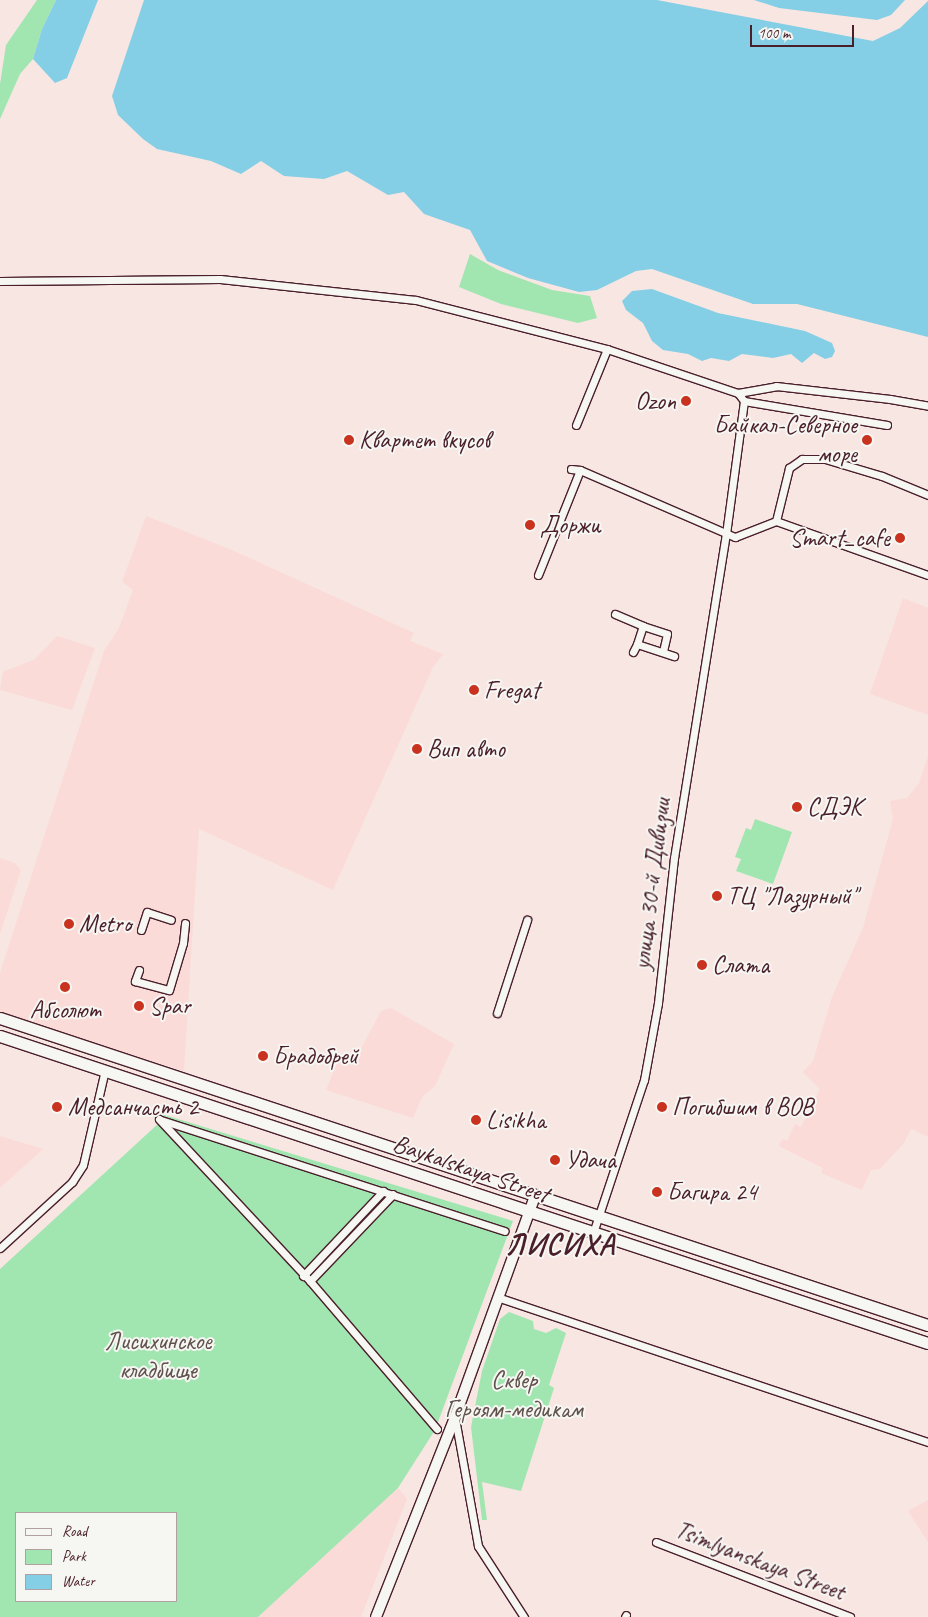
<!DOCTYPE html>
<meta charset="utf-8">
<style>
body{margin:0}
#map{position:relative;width:928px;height:1617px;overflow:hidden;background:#f8e6e3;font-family:Caveat,sans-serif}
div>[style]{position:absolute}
.built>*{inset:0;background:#fadbd8}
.green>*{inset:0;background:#a1e6b1}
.water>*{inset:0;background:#84cfe5}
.roads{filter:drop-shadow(1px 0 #4a1f2b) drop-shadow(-1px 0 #4a1f2b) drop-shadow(0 1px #4a1f2b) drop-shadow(0 -1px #4a1f2b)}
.street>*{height:7px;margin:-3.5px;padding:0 3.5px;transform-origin:3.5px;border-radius:3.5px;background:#f6f6f2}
.secondary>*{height:10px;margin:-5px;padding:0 5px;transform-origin:5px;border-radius:5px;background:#f6f6f2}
.primary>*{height:11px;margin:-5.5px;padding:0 5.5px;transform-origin:5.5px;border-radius:5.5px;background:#f6f6f2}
.dots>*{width:14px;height:14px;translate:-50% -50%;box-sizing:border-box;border:2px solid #f6f6f2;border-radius:50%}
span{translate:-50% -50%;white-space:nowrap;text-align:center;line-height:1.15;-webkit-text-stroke:4px #f6f6f2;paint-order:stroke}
.poi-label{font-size:25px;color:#4a1f2b}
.right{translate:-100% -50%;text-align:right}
.left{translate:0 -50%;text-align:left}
.street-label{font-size:25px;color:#4a1f2b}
.park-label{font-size:25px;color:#60514c}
.district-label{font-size:30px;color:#4a1f2b;font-weight:700;letter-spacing:1px}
.legend{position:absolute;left:15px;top:1512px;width:162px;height:90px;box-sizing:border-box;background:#f6f6f2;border:1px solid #b1a0a2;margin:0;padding:6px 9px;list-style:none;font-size:15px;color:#4a1f2b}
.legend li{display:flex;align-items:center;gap:10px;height:25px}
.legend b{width:25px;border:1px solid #b1a0a2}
.scale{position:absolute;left:750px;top:25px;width:104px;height:22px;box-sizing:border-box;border:2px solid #4a1f2b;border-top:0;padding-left:6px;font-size:15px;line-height:18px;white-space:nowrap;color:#4a1f2b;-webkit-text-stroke:4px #f6f6f2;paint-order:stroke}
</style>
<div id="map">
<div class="built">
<div style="clip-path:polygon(146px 516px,232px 550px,414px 633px,410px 641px,443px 654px,433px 667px,333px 890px,199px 829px,184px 1071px,0 1014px,0 973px,104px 651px,119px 628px,133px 590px,122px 582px)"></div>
<div style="clip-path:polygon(903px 598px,928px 608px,928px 715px,870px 694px)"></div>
<div style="clip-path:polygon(57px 636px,95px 648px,72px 710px,0 690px,3px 672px,35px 659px)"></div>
<div style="clip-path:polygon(928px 756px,928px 1137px,911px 1129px,904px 1143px,880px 1169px,871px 1170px,862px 1190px,821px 1173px,823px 1168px,779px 1146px,782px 1139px,787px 1141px,795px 1124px,801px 1127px,820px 1089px,803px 1072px,813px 1061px,832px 997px,863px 928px,893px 819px,890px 801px,907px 798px,919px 783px)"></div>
<div style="clip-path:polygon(0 858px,15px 863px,21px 870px,0 934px)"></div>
<div style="clip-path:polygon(391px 1008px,454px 1044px,435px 1086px,422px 1097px,413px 1118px,326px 1090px,338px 1061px,355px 1060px,381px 1011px)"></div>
<div style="clip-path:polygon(0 1136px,43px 1149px,0 1188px)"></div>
<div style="clip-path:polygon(398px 1488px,407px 1499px,361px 1617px,258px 1617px)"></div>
<div style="clip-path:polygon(928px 1500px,928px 1542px,908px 1511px)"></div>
</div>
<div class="green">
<div style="clip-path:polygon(37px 0,56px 0,42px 29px,33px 59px,20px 74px,0 119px,0 84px,6px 45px)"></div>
<div style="clip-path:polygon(470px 254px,498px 270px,552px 290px,590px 296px,597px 318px,578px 323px,501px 304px,459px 287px)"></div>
<div style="clip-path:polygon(755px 819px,792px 832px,773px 884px,736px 871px,741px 859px,735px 857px,746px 828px,751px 830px)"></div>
<div style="clip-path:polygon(evenodd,148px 1110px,513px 1221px,435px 1430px,398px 1488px,258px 1617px,0 1617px,0 1269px,159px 1123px,148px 1110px,16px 1513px,176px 1513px,176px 1601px,16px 1601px,16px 1513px)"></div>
<div style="clip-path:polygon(509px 1312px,533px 1321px,534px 1329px,546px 1333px,556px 1328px,566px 1333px,549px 1385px,554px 1388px,521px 1491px,482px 1482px,487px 1520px,482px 1520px,471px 1427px,482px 1371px,500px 1319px)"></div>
</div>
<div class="water">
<div style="clip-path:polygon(56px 0,98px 0,67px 78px,55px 83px,33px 59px,42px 29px)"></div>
<div style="clip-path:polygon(144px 0,657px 0,873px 41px,900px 28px,928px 1px,928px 337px,797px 304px,753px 304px,652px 269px,636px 271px,597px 290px,579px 292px,528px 278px,487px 261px,470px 230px,424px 214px,404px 192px,388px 195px,347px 171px,324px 179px,284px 176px,261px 161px,241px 174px,211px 161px,157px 149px,143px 139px,118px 115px,112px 96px)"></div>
<div style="clip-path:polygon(754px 0,905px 0,891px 15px,877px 20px,779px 8px)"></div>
<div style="clip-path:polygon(652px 289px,718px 313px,805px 331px,832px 343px,835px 351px,832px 357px,825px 359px,814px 353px,802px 363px,791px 354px,773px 358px,742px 354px,729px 361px,711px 358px,702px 361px,688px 354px,663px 350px,652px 341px,643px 323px,626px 310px,622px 301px,632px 291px)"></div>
</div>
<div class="roads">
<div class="street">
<div style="left:0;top:281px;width:220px;rotate:-0.5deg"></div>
<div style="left:220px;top:279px;width:197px;rotate:6.1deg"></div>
<div style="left:416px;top:300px;width:197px;rotate:14.4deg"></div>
<div style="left:607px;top:349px;width:138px;rotate:18.6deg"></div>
<div style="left:738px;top:393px;width:39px;rotate:-10deg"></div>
<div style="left:776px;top:386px;width:115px;rotate:6.5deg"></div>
<div style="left:890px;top:399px;width:39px;rotate:10deg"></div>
<div style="left:744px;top:401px;width:145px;rotate:9.5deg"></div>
<div style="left:576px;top:425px;width:82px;rotate:-67.8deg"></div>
<div style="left:571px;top:469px;width:9px;rotate:6deg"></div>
<div style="left:580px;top:470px;width:169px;rotate:23.4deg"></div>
<div style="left:735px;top:537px;width:44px;rotate:-21.3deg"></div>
<div style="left:776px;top:521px;width:161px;rotate:19.6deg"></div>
<div style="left:776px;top:521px;width:55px;rotate:-76.2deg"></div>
<div style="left:789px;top:468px;width:16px;rotate:-35deg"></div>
<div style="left:802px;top:459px;width:23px"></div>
<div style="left:825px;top:459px;width:59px;rotate:16.6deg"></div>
<div style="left:882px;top:476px;width:50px;rotate:22.4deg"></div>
<div style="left:538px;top:575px;width:113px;rotate:-68.2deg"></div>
<div style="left:615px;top:614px;width:30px;rotate:23deg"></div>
<div style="left:637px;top:644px;width:19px;rotate:-72deg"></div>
<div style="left:643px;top:626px;width:25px;rotate:18deg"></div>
<div style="left:667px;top:634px;width:18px;rotate:103deg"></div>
<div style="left:633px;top:652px;width:9px;rotate:-63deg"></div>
<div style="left:637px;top:644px;width:39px;rotate:18deg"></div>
<div style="left:141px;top:930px;width:19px;rotate:-72deg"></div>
<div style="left:147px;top:912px;width:25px;rotate:18deg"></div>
<div style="left:139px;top:970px;width:12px;rotate:110deg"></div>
<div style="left:135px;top:981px;width:35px;rotate:15deg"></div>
<div style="left:169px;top:990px;width:49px;rotate:-73.4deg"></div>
<div style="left:183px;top:943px;width:20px;rotate:-84deg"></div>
<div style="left:497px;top:1013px;width:98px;rotate:-72.1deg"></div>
<div style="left:159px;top:1119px;width:221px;rotate:47deg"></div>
<div style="left:310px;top:1281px;width:195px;rotate:49.4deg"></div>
<div style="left:161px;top:1120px;width:361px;rotate:17.9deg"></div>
<div style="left:593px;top:1233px;width:161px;rotate:-71.6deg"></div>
<div style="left:644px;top:1080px;width:78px;rotate:-79.7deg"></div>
<div style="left:658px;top:1003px;width:146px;rotate:-83.7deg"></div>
<div style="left:674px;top:858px;width:328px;rotate:-80.9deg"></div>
<div style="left:726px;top:534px;width:134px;rotate:-82.3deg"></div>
<div style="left:744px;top:401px;width:10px;rotate:-127deg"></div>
<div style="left:0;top:1248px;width:98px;rotate:-42.5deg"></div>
<div style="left:72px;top:1182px;width:20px;rotate:-57deg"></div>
<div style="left:83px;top:1165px;width:98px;rotate:-77deg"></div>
<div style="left:303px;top:1276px;width:117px;rotate:-46.7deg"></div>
<div style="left:310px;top:1281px;width:120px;rotate:-46.3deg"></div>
<div style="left:497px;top:1297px;width:455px;rotate:18.6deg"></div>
<div style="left:455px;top:1418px;width:130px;rotate:79.8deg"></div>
<div style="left:478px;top:1546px;width:85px;rotate:57.1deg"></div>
<div style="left:656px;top:1542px;width:208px;rotate:21.1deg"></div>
<div style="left:625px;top:1617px;width:2px;rotate:-63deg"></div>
</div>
<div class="secondary">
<div style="left:376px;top:1617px;width:215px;rotate:-68.4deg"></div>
<div style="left:455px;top:1417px;width:235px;rotate:-70.1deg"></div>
</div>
<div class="primary">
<div style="left:0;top:1018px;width:977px;rotate:18.31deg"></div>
<div style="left:0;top:1036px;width:977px;rotate:18.31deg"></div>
</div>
</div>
<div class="dots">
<div style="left:686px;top:401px;background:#c8321e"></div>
<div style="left:349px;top:440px;background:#c8321e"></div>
<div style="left:867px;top:440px;background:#c8321e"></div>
<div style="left:530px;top:525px;background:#c8321e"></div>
<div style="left:900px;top:538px;background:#c8321e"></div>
<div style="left:474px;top:690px;background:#c8321e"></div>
<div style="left:417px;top:749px;background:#c8321e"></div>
<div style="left:797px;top:807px;background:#c8321e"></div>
<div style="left:717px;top:896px;background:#c8321e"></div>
<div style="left:69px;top:924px;background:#c8321e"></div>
<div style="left:702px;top:965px;background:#c8321e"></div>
<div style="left:65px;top:987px;background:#c8321e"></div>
<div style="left:139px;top:1006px;background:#c8321e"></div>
<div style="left:263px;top:1056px;background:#c8321e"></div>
<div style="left:57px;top:1107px;background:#c8321e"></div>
<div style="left:662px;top:1107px;background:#c8321e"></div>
<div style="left:476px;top:1120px;background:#c8321e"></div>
<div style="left:555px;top:1160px;background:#c8321e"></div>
<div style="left:657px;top:1192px;background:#c8321e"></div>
</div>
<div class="poi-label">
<span class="right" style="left:676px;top:401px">Ozon</span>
<span class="right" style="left:857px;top:440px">Байкал-Северное<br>море</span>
<span class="left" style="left:359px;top:440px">Квартет вкусов</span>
<span class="left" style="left:540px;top:525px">Доржи</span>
<span class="right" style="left:890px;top:538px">Smart_cafe</span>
<span class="left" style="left:484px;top:690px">Fregat</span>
<span class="left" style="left:427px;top:749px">Вип авто</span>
<span class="left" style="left:807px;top:807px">СДЭК</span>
<span class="left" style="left:727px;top:896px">ТЦ "Лазурный"</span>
<span class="left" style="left:79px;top:924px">Мetro</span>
<span class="left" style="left:712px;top:965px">Слата</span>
<span class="left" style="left:149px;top:1006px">Spar</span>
<span style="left:65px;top:1010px">Абсолют</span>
<span class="left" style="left:273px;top:1056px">Брадобрей</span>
<span class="left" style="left:68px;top:1107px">Медсанчасть 2</span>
<span class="left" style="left:672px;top:1107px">Погибшим в ВОВ</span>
<span class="left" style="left:486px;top:1120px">Lisikha</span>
<span class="left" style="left:565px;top:1160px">Удача</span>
<span class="left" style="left:667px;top:1192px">Багира 24</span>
</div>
<div class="street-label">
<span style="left:652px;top:884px;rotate:-83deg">улица 30-й Дивизии</span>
<span style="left:471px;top:1169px;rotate:19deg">Baykalskaya Street</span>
<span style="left:760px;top:1561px;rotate:21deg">Tsimlyanskaya Street</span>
</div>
<div class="park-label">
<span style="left:158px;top:1356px">Лисихинское<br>кладбище</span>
<span style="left:514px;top:1395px">Сквер<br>Героям-медикам</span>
</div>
<div class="district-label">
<span style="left:560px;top:1244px">ЛИСИХА</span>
</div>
<ul class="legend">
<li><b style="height:6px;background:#f6f6f2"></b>Road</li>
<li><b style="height:14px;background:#a1e6b1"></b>Park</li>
<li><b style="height:14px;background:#84cfe5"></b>Water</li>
</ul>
<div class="scale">100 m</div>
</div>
